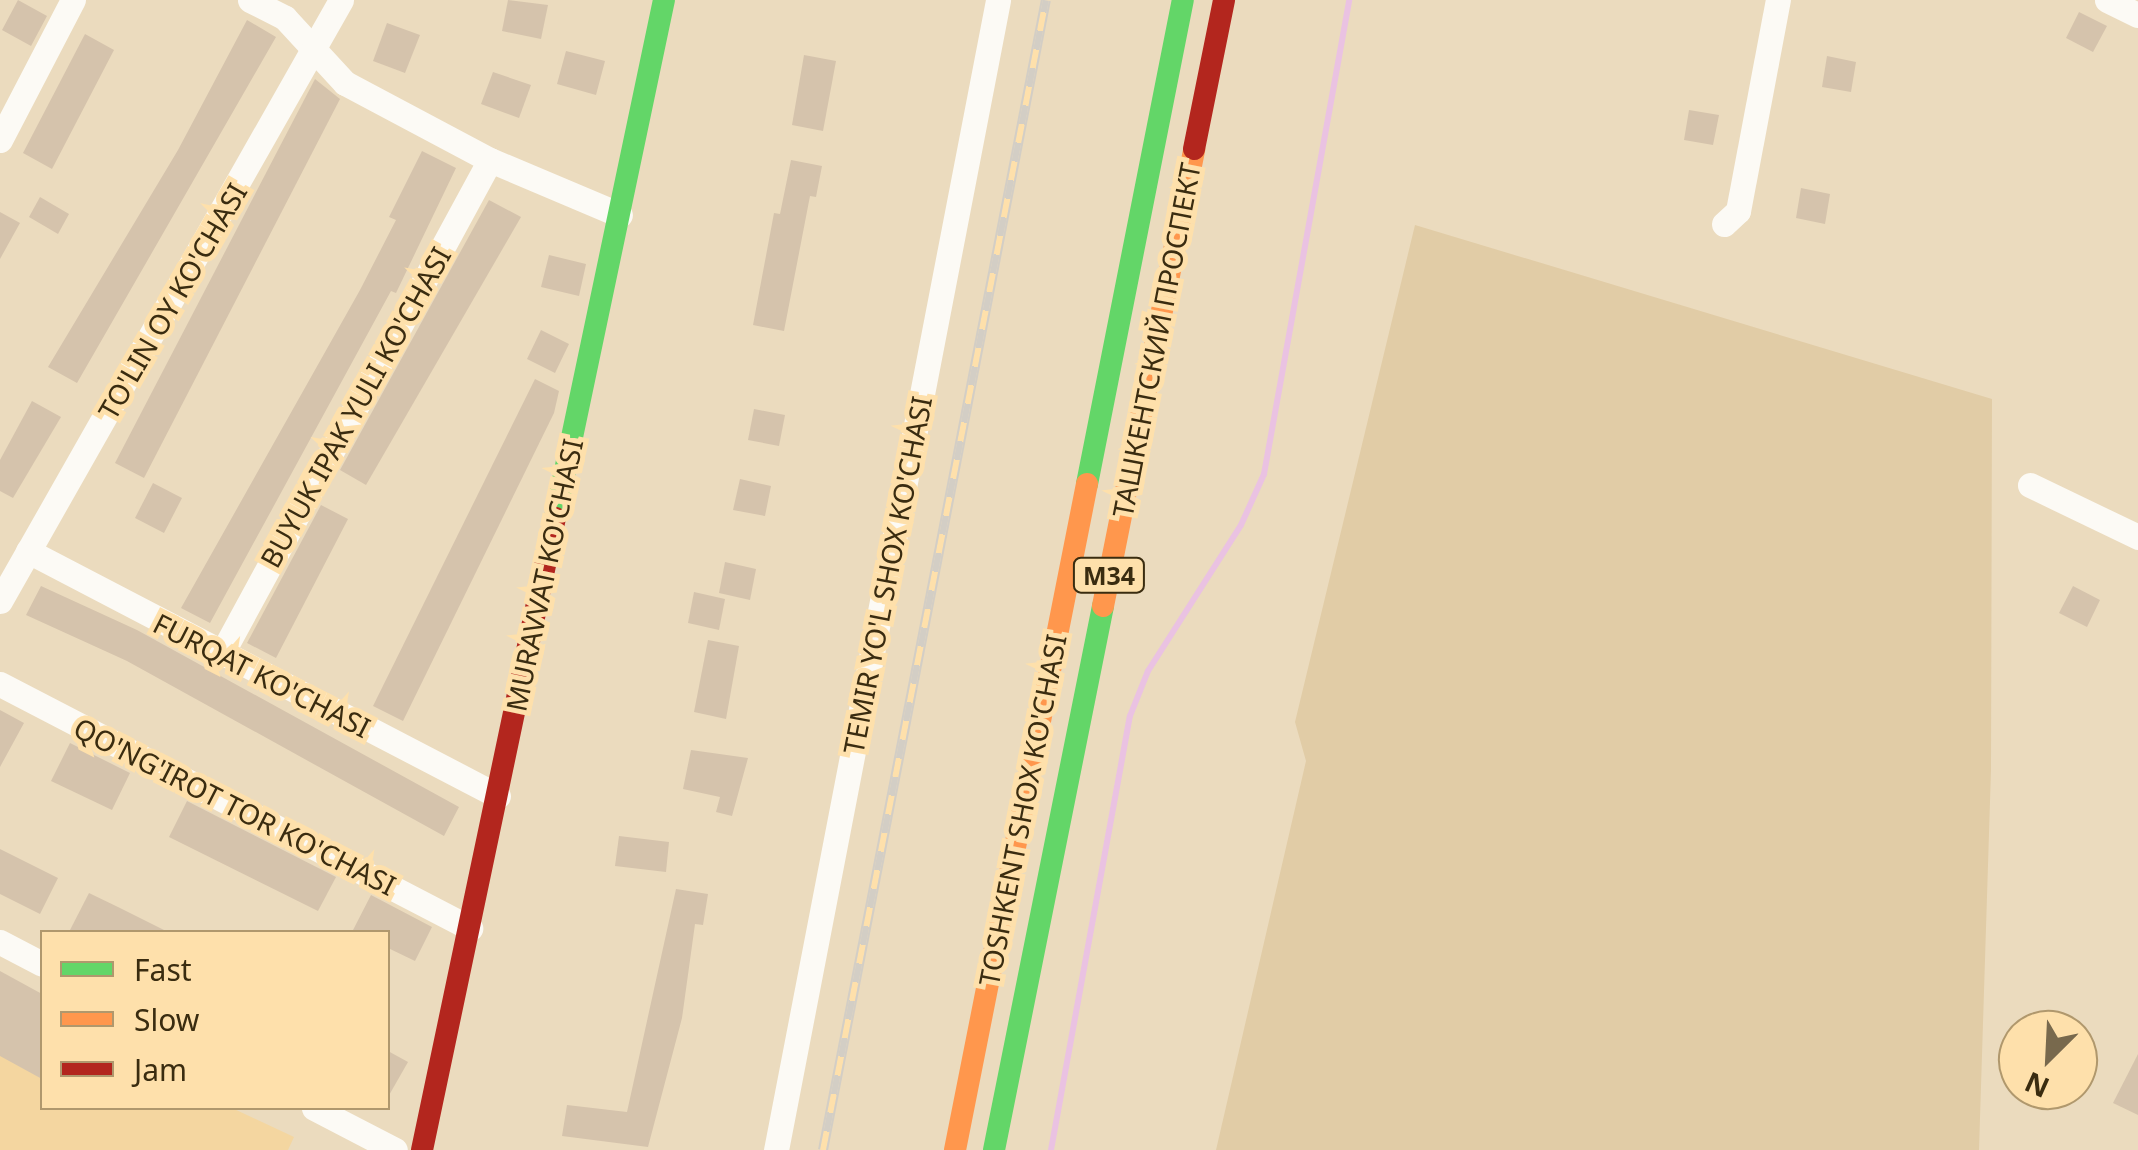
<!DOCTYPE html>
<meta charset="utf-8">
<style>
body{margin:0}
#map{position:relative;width:2138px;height:1150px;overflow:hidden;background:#ebdbbe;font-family:"Noto Sans",sans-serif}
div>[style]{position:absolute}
.built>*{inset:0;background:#f4d6a0}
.green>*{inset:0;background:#e1cca6}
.stream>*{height:6px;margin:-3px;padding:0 3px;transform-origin:3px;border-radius:3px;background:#eac2e2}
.building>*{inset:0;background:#d5c3ac}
.street>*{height:25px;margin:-12.5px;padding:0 12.5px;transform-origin:12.5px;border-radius:12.5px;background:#fcfaf5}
.fast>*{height:22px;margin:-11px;padding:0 11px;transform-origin:11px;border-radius:11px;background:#63d668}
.slow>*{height:22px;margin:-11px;padding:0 11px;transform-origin:11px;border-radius:11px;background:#ff974d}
.jam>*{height:22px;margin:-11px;padding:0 11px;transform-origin:11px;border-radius:11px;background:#b3261e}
.rail>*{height:10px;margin-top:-5px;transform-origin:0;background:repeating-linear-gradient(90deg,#fee0ab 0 19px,#d3cec5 0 38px);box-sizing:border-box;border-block:2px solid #d3cec5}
span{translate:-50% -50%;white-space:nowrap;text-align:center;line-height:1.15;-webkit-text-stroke:10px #fee0ab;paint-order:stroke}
.shield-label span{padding:2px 8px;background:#fee0ab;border:2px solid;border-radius:8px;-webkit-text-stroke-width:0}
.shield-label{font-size:25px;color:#3a2c10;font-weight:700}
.street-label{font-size:28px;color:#3a2c10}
.legend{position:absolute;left:40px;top:930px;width:350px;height:180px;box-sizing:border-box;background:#fee0ab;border:2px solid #b0986d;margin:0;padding:12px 18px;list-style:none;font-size:30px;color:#3a2c10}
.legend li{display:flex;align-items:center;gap:20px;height:50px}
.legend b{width:50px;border:2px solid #b0986d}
.north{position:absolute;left:1998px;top:1010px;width:100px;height:100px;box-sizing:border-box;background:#fee0ab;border:2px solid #b0986d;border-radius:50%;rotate:204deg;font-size:28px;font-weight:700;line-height:40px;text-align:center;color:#3a2c10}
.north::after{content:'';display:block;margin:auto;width:35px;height:45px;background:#78694d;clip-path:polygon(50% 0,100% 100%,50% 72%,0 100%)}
</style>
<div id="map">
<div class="built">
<div style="clip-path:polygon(0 1006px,42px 1029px,42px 1108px,232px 1108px,294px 1137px,288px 1150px,0 1150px)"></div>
</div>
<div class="green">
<div style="clip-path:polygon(1415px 225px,1992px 399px,1991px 770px,1979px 1150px,1216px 1150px,1306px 761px,1295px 722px)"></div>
</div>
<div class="stream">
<div style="left:1051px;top:1150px;width:441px;rotate:-79.7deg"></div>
<div style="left:1130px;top:716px;width:48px;rotate:-68.2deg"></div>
<div style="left:1148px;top:671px;width:173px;rotate:-57.5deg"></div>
<div style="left:1241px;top:525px;width:56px;rotate:-65.7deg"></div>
<div style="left:1264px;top:474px;width:482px;rotate:-79.8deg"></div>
</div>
<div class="building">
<div style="clip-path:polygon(18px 0,47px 16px,31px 46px,2px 30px)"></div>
<div style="clip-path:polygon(508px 0,548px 5px,541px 39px,502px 31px)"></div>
<div style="clip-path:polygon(2079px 12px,2107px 26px,2093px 52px,2066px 38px)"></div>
<div style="clip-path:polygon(247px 20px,276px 37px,77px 383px,48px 367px,178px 150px)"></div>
<div style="clip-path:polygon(387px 23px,420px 35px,405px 73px,373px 61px)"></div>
<div style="clip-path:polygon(85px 34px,114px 50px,52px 169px,23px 153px)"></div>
<div style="clip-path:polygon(566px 51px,605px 61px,596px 95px,557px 84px)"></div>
<div style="clip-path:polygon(804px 55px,836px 61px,823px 131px,792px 125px)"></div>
<div style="clip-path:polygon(1827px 56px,1856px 62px,1851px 92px,1822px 87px)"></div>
<div style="clip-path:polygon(493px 72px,531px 85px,519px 118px,481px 104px)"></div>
<div style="clip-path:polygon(315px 79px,340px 99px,144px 478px,115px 463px)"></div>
<div style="clip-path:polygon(1689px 110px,1719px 115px,1713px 145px,1684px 140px)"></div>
<div style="clip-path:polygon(422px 151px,456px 168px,396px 293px,391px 291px,210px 623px,181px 608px,360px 290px,396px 220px,389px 217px)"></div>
<div style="clip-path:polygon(791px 160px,822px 166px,816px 197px,810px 196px,784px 331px,753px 325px,774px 213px,780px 214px)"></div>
<div style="clip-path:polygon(1801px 188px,1830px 194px,1825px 224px,1796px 218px)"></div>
<div style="clip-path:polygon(40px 197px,69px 214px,58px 234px,29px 217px)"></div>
<div style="clip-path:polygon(489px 200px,521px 217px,366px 485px,340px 470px)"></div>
<div style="clip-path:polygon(0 212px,20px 223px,0 259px)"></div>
<div style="clip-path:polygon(549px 255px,586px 264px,579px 296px,541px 287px)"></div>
<div style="clip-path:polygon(541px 330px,569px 344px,555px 373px,527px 359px)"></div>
<div style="clip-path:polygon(535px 379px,559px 391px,554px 413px,403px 721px,373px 706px)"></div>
<div style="clip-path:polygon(32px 401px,61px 417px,13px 498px,0 491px,0 460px)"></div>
<div style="clip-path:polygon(754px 409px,785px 415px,779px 446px,748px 440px)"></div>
<div style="clip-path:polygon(740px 479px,771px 486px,765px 516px,733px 510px)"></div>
<div style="clip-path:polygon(153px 483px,182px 498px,164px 533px,135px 518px)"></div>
<div style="clip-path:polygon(321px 505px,348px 519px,276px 658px,247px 643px)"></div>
<div style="clip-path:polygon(725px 562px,756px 569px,750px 600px,719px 593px)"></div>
<div style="clip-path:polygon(41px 586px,137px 630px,459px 807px,444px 836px,127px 661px,26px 615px)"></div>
<div style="clip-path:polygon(2073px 586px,2100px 600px,2087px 627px,2059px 613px)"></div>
<div style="clip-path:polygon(694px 592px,725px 599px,719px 630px,688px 623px)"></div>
<div style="clip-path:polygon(708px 640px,739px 646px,726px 719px,694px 712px)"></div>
<div style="clip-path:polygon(0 710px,24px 723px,0 767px)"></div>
<div style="clip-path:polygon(70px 743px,130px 773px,112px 810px,51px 781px)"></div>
<div style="clip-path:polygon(691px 750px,748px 758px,732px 816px,716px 812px,720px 797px,683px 789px)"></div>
<div style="clip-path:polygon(187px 801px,336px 877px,318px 911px,169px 837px)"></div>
<div style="clip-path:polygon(619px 836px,669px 842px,666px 872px,615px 866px)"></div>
<div style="clip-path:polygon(0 849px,58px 878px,40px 914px,0 894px)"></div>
<div style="clip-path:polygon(676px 889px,708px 894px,703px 925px,695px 924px,682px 1018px,648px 1147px,562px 1136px,567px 1105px,627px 1112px)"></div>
<div style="clip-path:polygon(89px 893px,120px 908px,168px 932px,69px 932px)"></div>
<div style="clip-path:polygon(371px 895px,432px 927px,415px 961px,388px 948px,388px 932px,352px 932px)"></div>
<div style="clip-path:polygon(0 971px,42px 994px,42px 1079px,0 1056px)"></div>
<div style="clip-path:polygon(388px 1051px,408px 1062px,388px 1097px)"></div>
<div style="clip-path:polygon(2138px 1054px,2138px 1115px,2113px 1103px)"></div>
</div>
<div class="street">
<div style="left:250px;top:0;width:39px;rotate:27deg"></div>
<div style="left:285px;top:18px;width:88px;rotate:47.3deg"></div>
<div style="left:345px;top:83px;width:164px;rotate:28deg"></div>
<div style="left:490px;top:160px;width:141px;rotate:22.9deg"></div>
<div style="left:2107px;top:0;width:34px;rotate:26deg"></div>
<div style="left:0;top:140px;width:158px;rotate:-62.5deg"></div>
<div style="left:1724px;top:224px;width:19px;rotate:-43deg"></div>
<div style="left:1738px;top:211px;width:215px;rotate:-79.3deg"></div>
<div style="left:2030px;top:485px;width:120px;rotate:25.7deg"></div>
<div style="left:28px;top:551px;width:530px;rotate:27.53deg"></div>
<div style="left:0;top:601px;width:691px;rotate:-60.43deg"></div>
<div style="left:221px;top:655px;width:563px;rotate:-61.48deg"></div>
<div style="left:0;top:684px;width:530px;rotate:27.44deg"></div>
<div style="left:0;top:942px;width:47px;rotate:27.6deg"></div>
<div style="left:314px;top:1108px;width:91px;rotate:27.4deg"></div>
<div style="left:776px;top:1150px;width:1171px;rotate:-79.07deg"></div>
</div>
<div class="fast">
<div style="left:1087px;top:484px;width:493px;rotate:-78.8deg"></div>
<div style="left:555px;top:518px;width:529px;rotate:-78.12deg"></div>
<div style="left:994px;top:1150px;width:555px;rotate:-78.67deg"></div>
</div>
<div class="slow">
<div style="left:1103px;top:606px;width:466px;rotate:-78.7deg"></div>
<div style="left:955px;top:1150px;width:679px;rotate:-78.79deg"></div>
</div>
<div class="jam">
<div style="left:1194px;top:149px;width:152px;rotate:-78.6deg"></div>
<div style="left:422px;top:1150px;width:646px;rotate:-78.12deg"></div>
</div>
<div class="rail">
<div style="left:823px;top:1150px;width:1171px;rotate:-79.03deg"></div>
</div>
<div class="shield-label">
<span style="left:1109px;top:575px">M34</span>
</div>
<div class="street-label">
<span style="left:172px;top:301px;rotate:-60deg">TO'LIN OY KO'CHASI</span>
<span style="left:1156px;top:340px;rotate:-79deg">ТАШКЕНТСКИЙ ПРОСПЕКТ</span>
<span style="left:355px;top:407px;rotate:-61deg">BUYUK IPAK YULI KO'CHASI</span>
<span style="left:544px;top:575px;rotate:-78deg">MURAVVAT KO'CHASI</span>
<span style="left:887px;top:575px;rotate:-79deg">TEMIR YO'L SHOX KO'CHASI</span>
<span style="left:262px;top:675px;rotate:27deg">FURQAT KO'CHASI</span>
<span style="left:235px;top:806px;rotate:27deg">QO'NG'IROT TOR KO'CHASI</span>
<span style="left:1022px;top:810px;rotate:-79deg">TOSHKENT SHOX KO'CHASI</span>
</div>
<ul class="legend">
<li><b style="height:12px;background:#63d668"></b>Fast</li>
<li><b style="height:12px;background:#ff974d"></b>Slow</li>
<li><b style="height:12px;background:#b3261e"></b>Jam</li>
</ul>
<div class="north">N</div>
</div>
